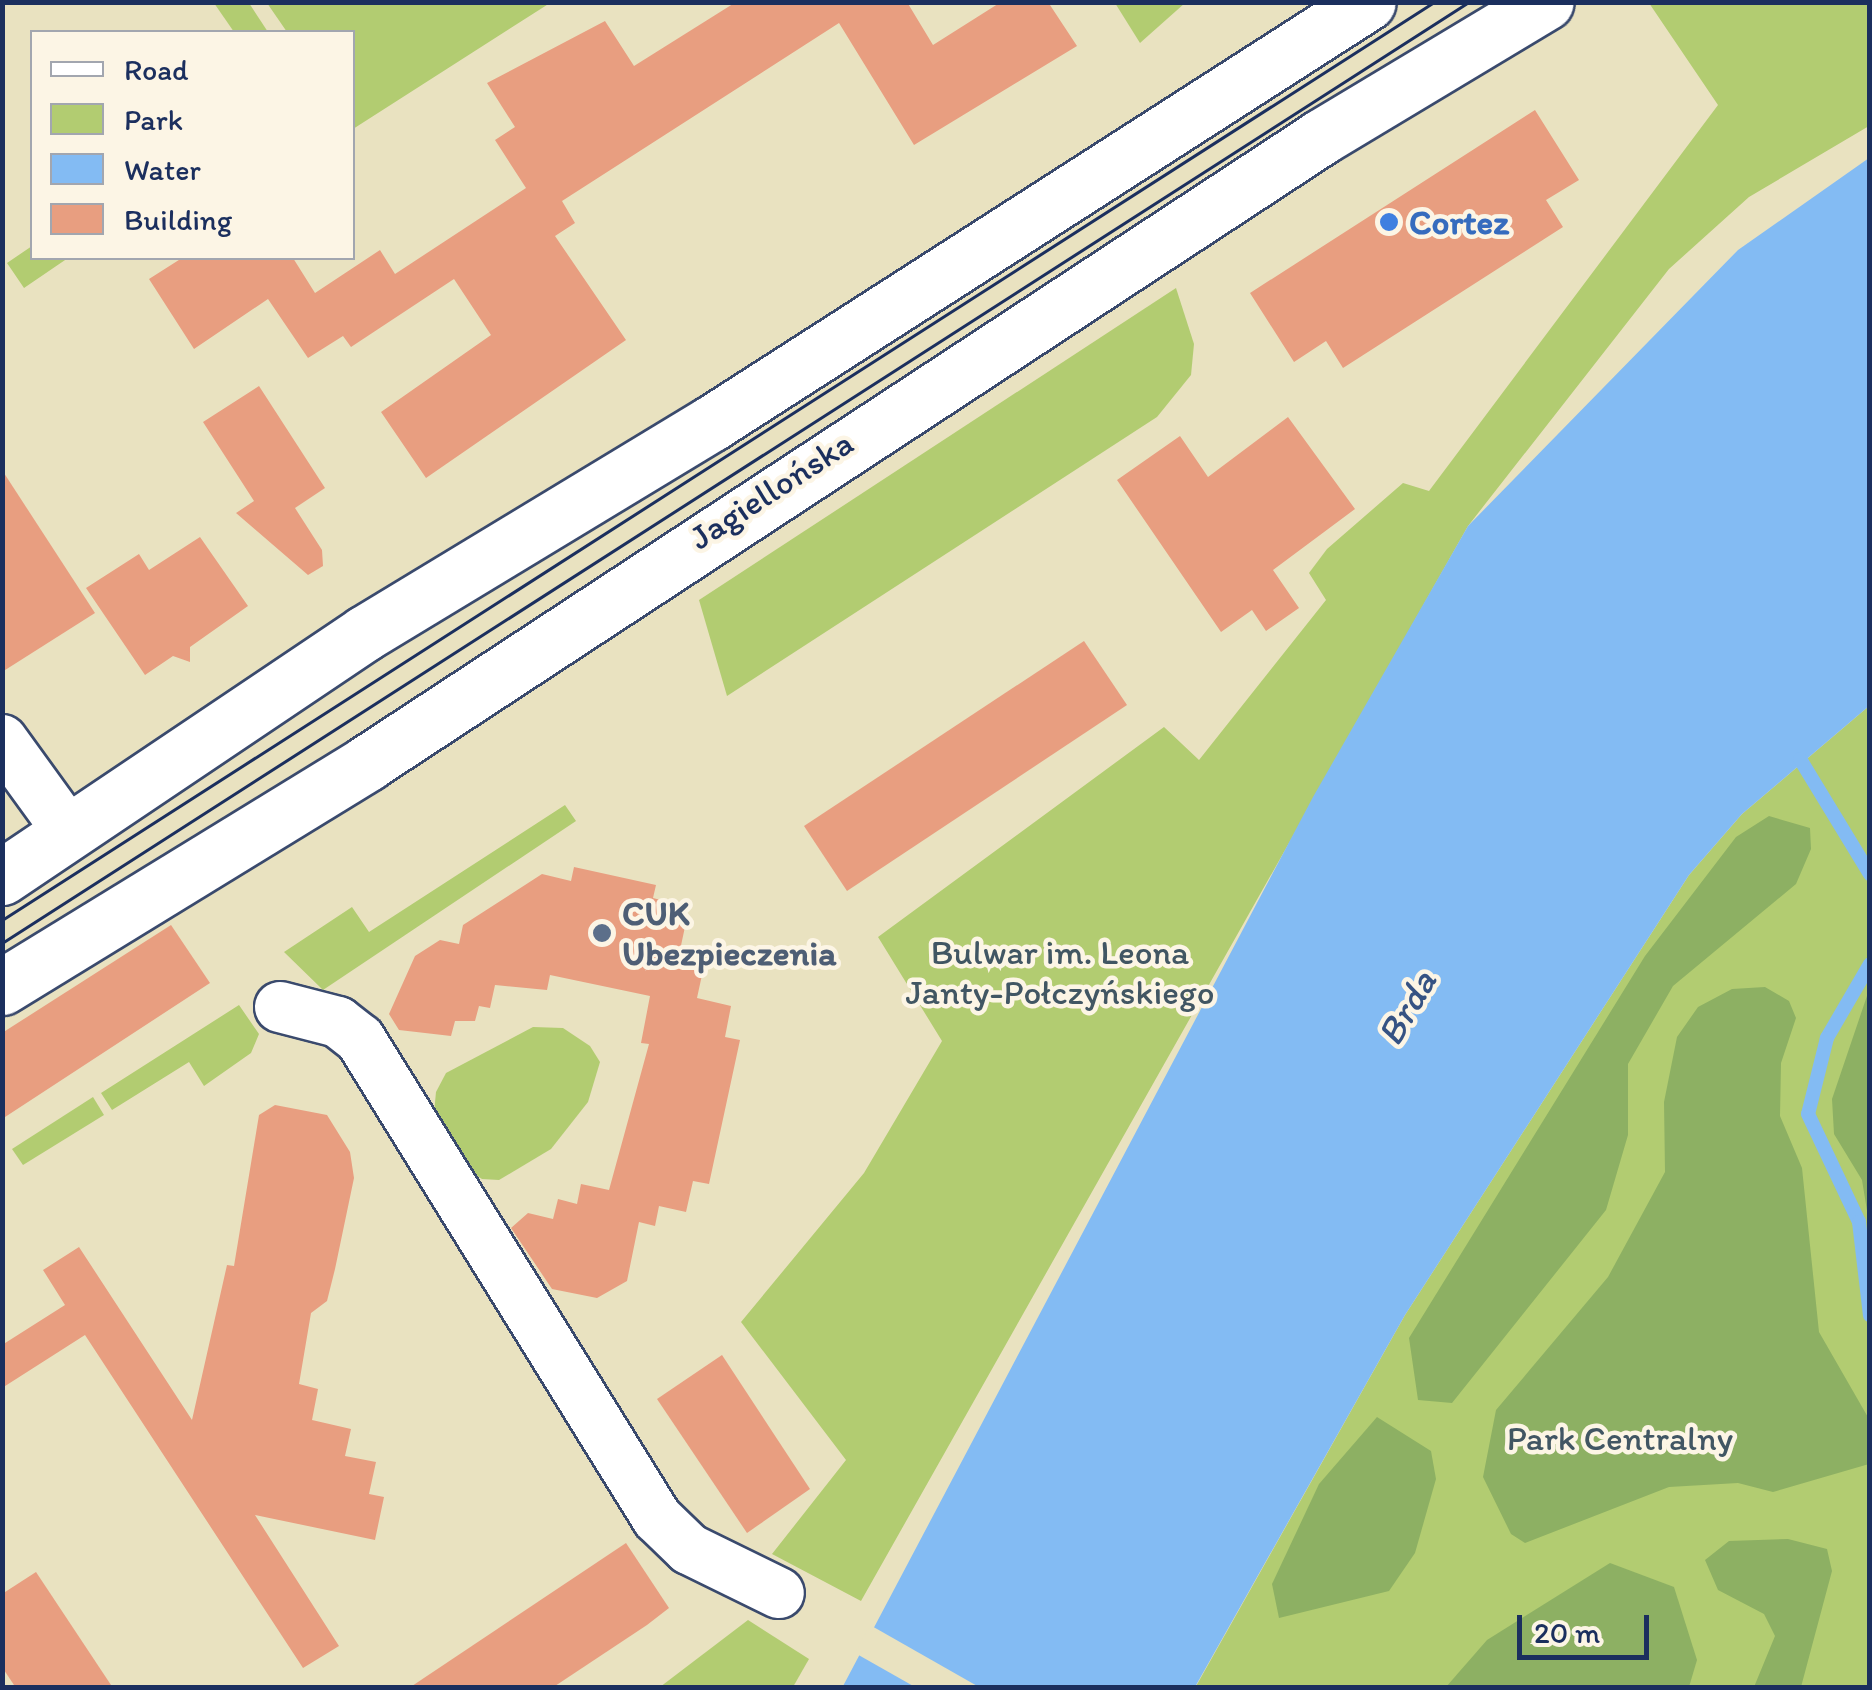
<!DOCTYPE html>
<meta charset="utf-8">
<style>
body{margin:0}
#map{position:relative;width:1872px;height:1690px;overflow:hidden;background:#e9e2c0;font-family:Itim,sans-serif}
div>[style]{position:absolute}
.green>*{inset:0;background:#b2cc71}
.forest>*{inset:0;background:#8db063}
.water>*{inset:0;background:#83bbf3}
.pier>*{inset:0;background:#e9e2c0}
.stream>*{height:14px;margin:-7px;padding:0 7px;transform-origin:7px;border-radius:7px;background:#83bbf3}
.building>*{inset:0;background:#e89e80}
.roads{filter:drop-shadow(2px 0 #3a4a6d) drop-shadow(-2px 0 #3a4a6d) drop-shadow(0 2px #3a4a6d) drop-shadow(0 -2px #3a4a6d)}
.minor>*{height:50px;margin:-25px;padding:0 25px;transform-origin:25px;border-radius:25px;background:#fff}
.secondary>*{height:55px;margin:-27.5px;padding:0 27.5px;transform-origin:27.5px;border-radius:27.5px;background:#fff}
.tram>*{height:2.5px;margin:-1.25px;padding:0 1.25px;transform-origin:1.25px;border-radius:1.25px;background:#1b2f5e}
.dots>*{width:28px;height:28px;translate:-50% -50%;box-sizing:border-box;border:5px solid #fcf5e5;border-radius:50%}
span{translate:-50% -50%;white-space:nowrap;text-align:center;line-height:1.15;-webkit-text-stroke:9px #fcf5e5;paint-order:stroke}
.shop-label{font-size:35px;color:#366cbe;font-weight:700}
.left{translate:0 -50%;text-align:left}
.street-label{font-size:35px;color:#1b2f5e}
.service-label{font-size:35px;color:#4e5e75;font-weight:700}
.park-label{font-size:35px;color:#415663}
.water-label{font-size:38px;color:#355283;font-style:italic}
.frame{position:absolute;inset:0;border:5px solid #1b2f5e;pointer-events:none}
.legend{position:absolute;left:30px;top:30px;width:325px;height:230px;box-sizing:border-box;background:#fcf5e5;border:2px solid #a2a6af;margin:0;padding:12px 18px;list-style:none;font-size:30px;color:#1b2f5e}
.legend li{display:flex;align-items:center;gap:20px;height:50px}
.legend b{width:50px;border:2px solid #a2a6af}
.scale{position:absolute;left:1517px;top:1615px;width:132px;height:45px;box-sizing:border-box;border:5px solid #1b2f5e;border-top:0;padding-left:12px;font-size:30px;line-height:35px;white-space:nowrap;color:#1b2f5e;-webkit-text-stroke:8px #fcf5e5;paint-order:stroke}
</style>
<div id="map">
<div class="green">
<div style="clip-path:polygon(214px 3px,249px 3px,268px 32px,234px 32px)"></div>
<div style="clip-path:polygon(267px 3px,550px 3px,353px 129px,352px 32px,287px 32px)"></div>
<div style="clip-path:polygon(1115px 3px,1185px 3px,1140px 43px)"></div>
<div style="clip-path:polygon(1649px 3px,1869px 3px,1869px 126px,1749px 197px,1669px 269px,1468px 526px,861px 1601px,772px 1554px,846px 1460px,741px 1322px,864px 1173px,942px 1041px,878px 937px,1164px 727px,1199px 760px,1326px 600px,1309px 573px,1327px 549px,1403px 483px,1429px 491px,1718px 105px)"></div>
<div style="clip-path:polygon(32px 246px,32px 258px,68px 258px,24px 288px,7px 263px)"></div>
<div style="clip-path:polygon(1176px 288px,1194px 344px,1191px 375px,1157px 417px,727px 696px,699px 600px)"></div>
<div style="clip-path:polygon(1869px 706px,1869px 1687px,1195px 1688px,1405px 1315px,1689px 875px,1742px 814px)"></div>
<div style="clip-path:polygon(565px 805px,576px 821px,323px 990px,284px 952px,352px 907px,369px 932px)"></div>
<div style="clip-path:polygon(239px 1005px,259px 1034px,251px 1053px,204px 1086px,189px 1062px,112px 1110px,101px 1093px)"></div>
<div style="clip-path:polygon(533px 1027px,563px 1028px,590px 1046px,600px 1062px,588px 1102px,551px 1149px,499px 1180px,482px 1179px,465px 1168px,434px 1113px,436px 1092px,446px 1073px)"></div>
<div style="clip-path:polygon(93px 1097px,104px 1115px,23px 1165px,12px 1149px)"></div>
<div style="clip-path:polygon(748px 1620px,809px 1659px,793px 1687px,660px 1687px)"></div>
</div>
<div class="forest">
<div style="clip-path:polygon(1769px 816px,1810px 828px,1811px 849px,1796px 884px,1673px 986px,1628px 1064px,1628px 1135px,1606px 1210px,1452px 1403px,1418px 1400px,1409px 1338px,1645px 956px,1736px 837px)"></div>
<div style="clip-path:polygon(1765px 987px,1789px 1001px,1796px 1018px,1781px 1063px,1780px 1116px,1802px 1168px,1819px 1332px,1869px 1419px,1869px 1464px,1773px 1492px,1738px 1483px,1669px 1487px,1525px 1543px,1511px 1534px,1483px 1477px,1496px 1410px,1608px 1277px,1665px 1172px,1664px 1102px,1677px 1037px,1698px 1007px,1732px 989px)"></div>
<div style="clip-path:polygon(1869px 990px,1869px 1223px,1862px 1180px,1834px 1134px,1832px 1099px)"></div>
<div style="clip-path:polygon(1377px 1417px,1431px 1451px,1436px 1479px,1415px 1553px,1389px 1591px,1279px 1618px,1272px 1584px,1319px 1484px)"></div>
<div style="clip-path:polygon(1788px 1539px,1827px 1549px,1832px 1571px,1801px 1687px,1754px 1687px,1775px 1636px,1764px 1614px,1718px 1590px,1705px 1560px,1729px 1541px)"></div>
<div style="clip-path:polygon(1610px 1563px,1674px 1587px,1697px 1660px,1689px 1687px,1446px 1687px,1487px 1640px)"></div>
</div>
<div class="water">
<div style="clip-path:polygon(1869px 158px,1869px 706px,1742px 814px,1689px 875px,1405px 1315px,1195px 1687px,842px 1688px,1313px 797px,1468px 526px,1738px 250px)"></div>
</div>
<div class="pier">
<div style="clip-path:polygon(870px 1625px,979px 1687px,915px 1687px,855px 1653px)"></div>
</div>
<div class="stream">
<div style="left:1800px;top:759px;width:135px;rotate:58.7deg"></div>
<div style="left:1870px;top:964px;width:86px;rotate:120.2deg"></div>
<div style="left:1827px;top:1038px;width:78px;rotate:104deg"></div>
<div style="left:1808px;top:1114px;width:119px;rotate:64.7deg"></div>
<div style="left:1859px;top:1222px;width:94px;rotate:83.3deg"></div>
</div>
<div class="building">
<div style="clip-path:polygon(736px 2px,907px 2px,933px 45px,1001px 2px,1048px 2px,1077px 46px,914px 145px,839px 23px,562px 201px,575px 223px,555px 236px,626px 340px,426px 478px,381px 412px,491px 335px,454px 279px,351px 347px,343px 336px,308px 358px,268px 299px,194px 349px,149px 279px,182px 258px,293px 258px,315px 293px,380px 250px,395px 274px,526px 188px,495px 140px,515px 127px,487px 83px,605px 21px,634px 66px)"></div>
<div style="clip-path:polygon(1535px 110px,1579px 180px,1546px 200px,1563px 227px,1343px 368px,1326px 341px,1294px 362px,1250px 293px)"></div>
<div style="clip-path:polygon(259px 386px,325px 488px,295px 508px,322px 550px,323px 566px,308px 575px,236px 513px,254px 501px,203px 422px)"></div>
<div style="clip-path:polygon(1288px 417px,1355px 509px,1273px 570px,1299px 608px,1266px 631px,1252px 610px,1221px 632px,1117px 480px,1180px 436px,1208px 477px)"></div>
<div style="clip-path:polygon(2px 470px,95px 613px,2px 672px)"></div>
<div style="clip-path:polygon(200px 537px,248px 606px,190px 647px,190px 662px,173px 656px,145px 675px,86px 588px,139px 554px,149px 570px)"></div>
<div style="clip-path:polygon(1084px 641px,1127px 705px,847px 891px,804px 826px)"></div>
<div style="clip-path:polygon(574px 867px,656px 885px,653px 898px,668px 902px,665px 917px,686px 922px,679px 955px,705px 961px,697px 998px,731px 1006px,725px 1037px,740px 1040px,709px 1184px,693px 1181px,686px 1212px,659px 1206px,655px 1226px,639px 1222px,627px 1281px,597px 1298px,552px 1289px,511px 1228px,528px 1213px,553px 1219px,558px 1199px,577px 1204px,581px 1184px,609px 1190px,649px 1044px,641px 1043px,650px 996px,550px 975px,547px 990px,495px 985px,490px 1008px,479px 1006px,475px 1021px,455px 1021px,451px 1036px,399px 1030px,389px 1014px,415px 956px,440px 940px,459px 944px,463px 925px,542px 874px,571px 881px)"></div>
<div style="clip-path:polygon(171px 925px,210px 983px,2px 1119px,2px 1033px)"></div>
<div style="clip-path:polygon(275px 1105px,327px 1115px,350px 1152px,354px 1178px,335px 1269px,327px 1301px,311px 1313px,299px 1384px,318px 1389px,312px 1420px,351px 1429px,345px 1456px,376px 1462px,369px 1494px,384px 1497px,375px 1540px,255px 1515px,339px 1646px,303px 1668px,85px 1335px,2px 1388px,2px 1345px,65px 1305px,43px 1270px,79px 1247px,192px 1420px,227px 1265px,234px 1266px,259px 1115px)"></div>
<div style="clip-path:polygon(722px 1355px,810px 1489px,747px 1533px,657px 1399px)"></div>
<div style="clip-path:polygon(626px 1543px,669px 1608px,647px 1625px,552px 1688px,409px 1688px)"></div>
<div style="clip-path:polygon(36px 1572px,113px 1688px,16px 1688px,2px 1667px,2px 1594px)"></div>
</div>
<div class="roads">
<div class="minor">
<div style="left:2px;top:740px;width:116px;rotate:54.1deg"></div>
<div style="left:280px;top:1007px;width:60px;rotate:14.5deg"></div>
<div style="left:338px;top:1022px;width:28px;rotate:38deg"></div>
<div style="left:360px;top:1039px;width:564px;rotate:58.2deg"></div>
<div style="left:657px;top:1518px;width:45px;rotate:44.1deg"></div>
<div style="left:689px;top:1549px;width:100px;rotate:26.1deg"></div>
</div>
<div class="secondary">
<div style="left:2px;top:877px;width:437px;rotate:-33.9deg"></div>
<div style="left:365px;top:633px;width:406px;rotate:-31.2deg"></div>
<div style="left:712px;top:423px;width:779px;rotate:-32.69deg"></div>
<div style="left:2px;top:987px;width:428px;rotate:-31.5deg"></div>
<div style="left:367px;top:763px;width:1141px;rotate:-33.27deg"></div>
<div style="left:1321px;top:137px;width:262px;rotate:-31deg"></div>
</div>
</div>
<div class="tram">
<div style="left:2px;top:920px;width:1701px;rotate:-32.66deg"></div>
<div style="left:2px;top:943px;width:1743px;rotate:-32.68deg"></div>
</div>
<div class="dots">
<div style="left:1389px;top:222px;background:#3f7fe0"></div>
<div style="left:602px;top:933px;background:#5c6f8a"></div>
</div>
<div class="shop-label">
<span class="left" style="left:1409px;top:222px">Cortez</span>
</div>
<div class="street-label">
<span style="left:771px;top:490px;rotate:-33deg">Jagiellońska</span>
</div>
<div class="service-label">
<span class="left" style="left:622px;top:933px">CUK<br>Ubezpieczenia</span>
</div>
<div class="park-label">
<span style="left:1060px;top:972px">Bulwar im. Leona<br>Janty-Połczyńskiego</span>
<span style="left:1620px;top:1438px">Park Centralny</span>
</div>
<div class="water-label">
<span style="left:1407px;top:1008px;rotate:-60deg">Brda</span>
</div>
<div class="frame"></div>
<ul class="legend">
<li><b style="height:12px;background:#fff"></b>Road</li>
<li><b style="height:28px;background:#b2cc71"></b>Park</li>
<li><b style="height:28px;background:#83bbf3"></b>Water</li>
<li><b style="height:28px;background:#e89e80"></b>Building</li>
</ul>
<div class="scale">20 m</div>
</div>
